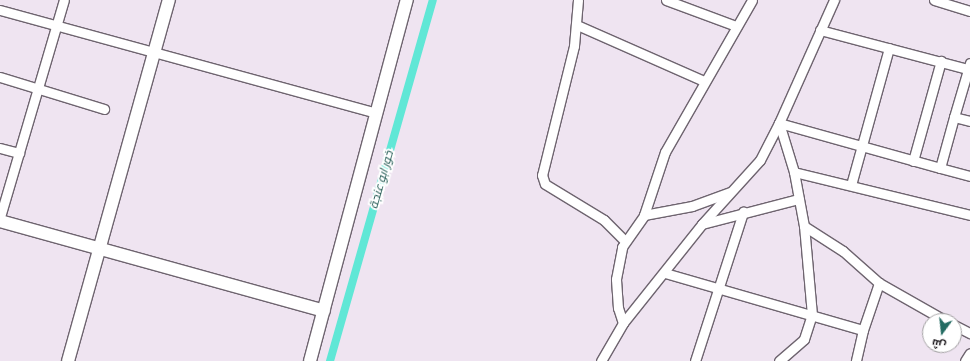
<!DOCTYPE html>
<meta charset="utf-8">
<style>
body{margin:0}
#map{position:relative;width:970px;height:361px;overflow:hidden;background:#efe4f1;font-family:"Source Sans 3",Cairo,sans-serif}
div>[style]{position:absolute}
.canal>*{height:8px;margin:-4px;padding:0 4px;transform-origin:4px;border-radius:4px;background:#60e7d6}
.roads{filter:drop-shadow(1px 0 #6e646f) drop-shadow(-1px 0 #6e646f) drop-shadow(0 1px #6e646f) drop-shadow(0 -1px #6e646f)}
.street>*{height:9px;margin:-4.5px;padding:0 4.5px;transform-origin:4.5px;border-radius:4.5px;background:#fff}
.secondary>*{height:12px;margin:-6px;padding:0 6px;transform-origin:6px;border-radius:6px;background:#fff}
span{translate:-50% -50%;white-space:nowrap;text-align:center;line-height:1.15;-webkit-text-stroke:4px #fff;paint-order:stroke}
.water-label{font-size:12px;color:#155049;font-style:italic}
.north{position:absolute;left:922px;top:313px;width:40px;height:40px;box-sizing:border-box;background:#fff;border:1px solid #a3a1a3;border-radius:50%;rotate:195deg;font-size:11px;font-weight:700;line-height:16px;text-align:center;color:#181418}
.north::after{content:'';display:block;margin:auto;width:14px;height:18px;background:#236b62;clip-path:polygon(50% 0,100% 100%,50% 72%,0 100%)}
</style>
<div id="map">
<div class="canal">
<div style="left:330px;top:361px;width:375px;rotate:-74.1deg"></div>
</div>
<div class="roads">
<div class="street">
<div style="left:578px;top:0;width:46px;rotate:95deg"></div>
<div style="left:574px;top:46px;width:133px;rotate:103.9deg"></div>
<div style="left:542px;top:175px;width:9px;rotate:72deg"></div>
<div style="left:545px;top:184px;width:69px;rotate:31.4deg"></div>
<div style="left:604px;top:220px;width:30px;rotate:45deg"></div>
<div style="left:666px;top:0;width:75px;rotate:20.4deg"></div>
<div style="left:934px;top:0;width:38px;rotate:17deg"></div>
<div style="left:0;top:10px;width:390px;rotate:15.3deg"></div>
<div style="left:577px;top:25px;width:139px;rotate:23.8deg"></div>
<div style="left:820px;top:30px;width:153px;rotate:14.8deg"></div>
<div style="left:970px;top:63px;width:56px;rotate:106.5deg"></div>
<div style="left:954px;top:117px;width:16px;rotate:14deg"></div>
<div style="left:0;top:77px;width:109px;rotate:17.1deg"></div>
<div style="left:0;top:148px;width:20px;rotate:15deg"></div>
<div style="left:913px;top:161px;width:104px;rotate:-74.4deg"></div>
<div style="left:940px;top:168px;width:31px;rotate:15deg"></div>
<div style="left:794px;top:172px;width:181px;rotate:13.7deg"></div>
<div style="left:851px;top:185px;width:142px;rotate:-74.5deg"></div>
<div style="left:644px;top:215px;width:49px;rotate:-10.6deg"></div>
<div style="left:692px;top:206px;width:40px;rotate:-20.2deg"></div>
<div style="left:0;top:217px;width:226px;rotate:-73.6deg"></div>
<div style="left:702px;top:224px;width:100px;rotate:-14.5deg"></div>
<div style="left:804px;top:226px;width:46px;rotate:32.7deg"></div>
<div style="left:843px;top:251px;width:48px;rotate:41.6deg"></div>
<div style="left:879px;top:283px;width:77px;rotate:29.6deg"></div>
<div style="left:665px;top:273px;width:206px;rotate:16.1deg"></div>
<div style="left:863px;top:330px;width:32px;rotate:103deg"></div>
<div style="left:623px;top:323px;width:16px;rotate:-108deg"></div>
<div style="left:618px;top:308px;width:29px;rotate:-94deg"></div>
<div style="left:616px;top:279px;width:33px;rotate:-79deg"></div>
<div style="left:622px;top:247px;width:39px;rotate:-55deg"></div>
<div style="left:644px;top:215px;width:66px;rotate:-71.6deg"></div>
<div style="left:665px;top:152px;width:175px;rotate:-60.2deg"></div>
<div style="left:954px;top:325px;width:18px;rotate:27deg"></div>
<div style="left:863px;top:330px;width:50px;rotate:-71.2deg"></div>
<div style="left:601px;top:361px;width:44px;rotate:-59.9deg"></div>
<div style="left:623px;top:323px;width:127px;rotate:-51.4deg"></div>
<div style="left:702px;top:224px;width:86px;rotate:-47.8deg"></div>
<div style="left:760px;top:160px;width:42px;rotate:-62.8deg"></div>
<div style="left:779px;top:123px;width:167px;rotate:15.6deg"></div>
<div style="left:940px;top:168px;width:53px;rotate:-74.6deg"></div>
<div style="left:695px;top:361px;width:157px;rotate:-72.1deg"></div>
<div style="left:779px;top:361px;width:33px;rotate:-41deg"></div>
<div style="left:804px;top:339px;width:25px;rotate:-72deg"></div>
<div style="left:812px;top:315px;width:89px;rotate:-95.1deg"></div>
<div style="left:804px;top:226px;width:55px;rotate:-100.5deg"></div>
<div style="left:794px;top:172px;width:51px;rotate:-107deg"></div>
<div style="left:779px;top:123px;width:135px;rotate:-65.9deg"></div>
<div style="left:965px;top:361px;width:9px;rotate:-58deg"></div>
</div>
<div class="secondary">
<div style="left:0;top:221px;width:336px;rotate:15.5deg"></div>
<div style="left:68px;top:361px;width:375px;rotate:-74.4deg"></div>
<div style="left:310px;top:361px;width:374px;rotate:-75deg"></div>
</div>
</div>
<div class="water-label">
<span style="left:382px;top:180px;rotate:-74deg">خور ابو عنجة</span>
</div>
<div class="north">ش</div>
</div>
